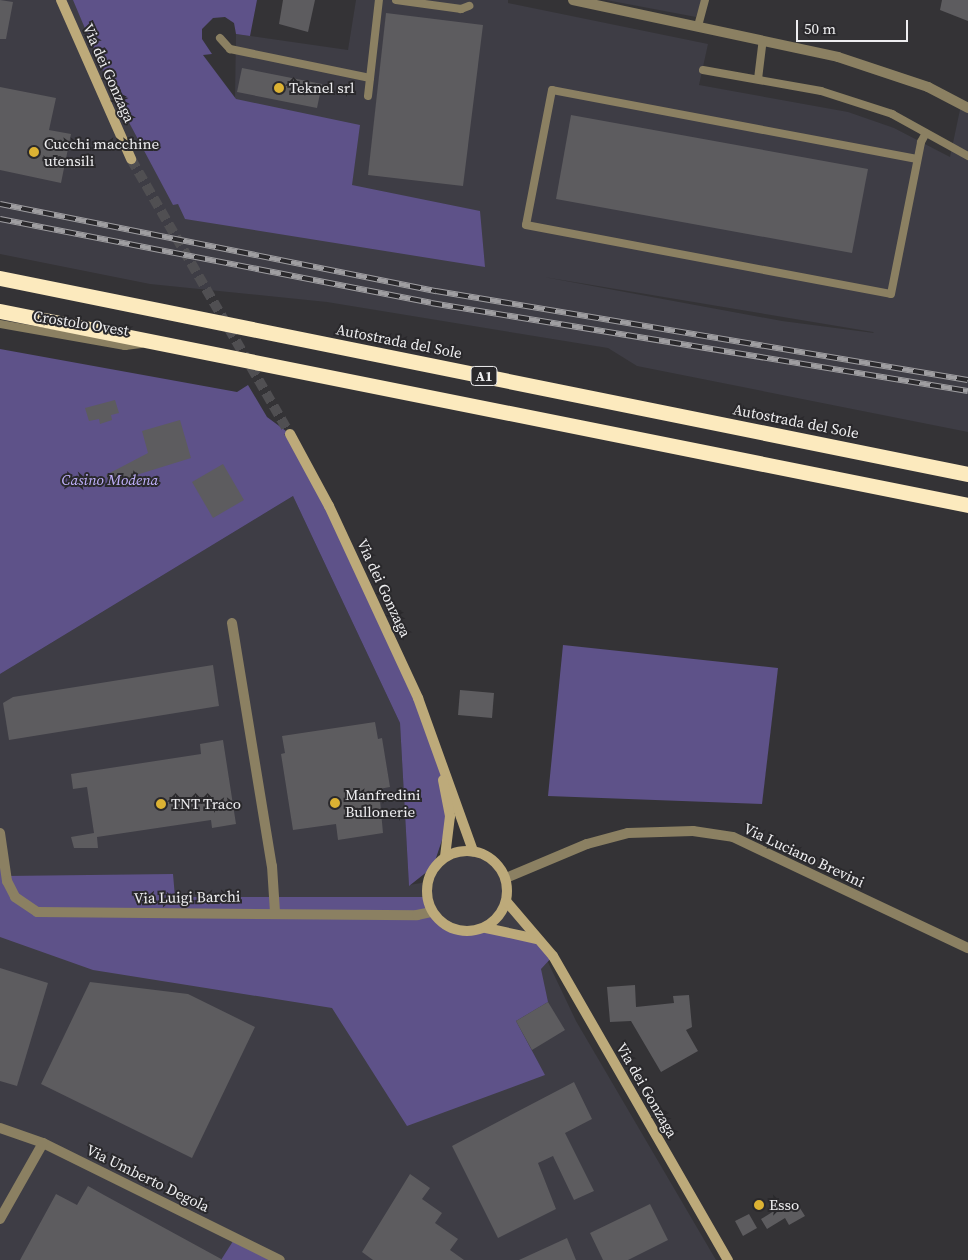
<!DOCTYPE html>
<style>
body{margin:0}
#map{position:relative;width:968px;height:1260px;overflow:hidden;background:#343336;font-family:"Source Serif 4",serif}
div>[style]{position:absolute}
.built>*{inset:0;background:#3e3d45}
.green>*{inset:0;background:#5e5289}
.building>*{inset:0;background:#5d5c5f}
.secondary-tunnel>*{height:10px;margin-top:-5px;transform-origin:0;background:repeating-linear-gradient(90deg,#504f52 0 10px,transparent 0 15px)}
.service>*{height:8px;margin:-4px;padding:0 4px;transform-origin:4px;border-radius:4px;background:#8b8062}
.minor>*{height:10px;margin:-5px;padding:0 5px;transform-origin:5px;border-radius:5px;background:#8b8062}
.tertiary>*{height:10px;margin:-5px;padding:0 5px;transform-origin:5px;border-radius:5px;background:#8b8062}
.secondary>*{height:10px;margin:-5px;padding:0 5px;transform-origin:5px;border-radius:5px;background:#bdaa7a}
.secondary>.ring{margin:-5px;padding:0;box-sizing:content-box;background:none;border:10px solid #bdaa7a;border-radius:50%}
.motorway>*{height:15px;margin:-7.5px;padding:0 7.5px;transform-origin:7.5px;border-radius:7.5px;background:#fceabe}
.rail>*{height:5.5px;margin-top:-2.75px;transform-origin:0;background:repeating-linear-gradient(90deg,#2a292c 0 11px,#9f9ea1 0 22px);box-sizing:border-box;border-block:1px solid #9f9ea1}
.dots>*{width:14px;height:14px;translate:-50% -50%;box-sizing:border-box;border:2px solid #2a292c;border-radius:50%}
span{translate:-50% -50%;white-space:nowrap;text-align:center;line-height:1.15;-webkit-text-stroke:4px #2a292c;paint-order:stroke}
.shield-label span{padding:1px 4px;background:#2a292c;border:1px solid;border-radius:4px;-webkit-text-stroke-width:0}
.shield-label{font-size:14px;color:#eeeef0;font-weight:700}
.street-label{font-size:15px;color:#eeeef0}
.poi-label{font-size:15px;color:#eeeef0}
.left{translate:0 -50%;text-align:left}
.park-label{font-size:15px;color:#c2b3fe;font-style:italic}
.scale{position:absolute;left:796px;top:20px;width:112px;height:22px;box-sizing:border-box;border:2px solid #eeeef0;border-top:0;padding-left:6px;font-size:15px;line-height:18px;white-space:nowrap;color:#eeeef0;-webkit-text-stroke:4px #2a292c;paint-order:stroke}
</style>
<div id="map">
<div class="built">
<div style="clip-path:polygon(evenodd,0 0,101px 0,235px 99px,236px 34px,348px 50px,356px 0,508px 0,508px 3px,708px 44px,699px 85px,848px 112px,894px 128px,950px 157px,961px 105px,968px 107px,968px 432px,637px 366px,608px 348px,327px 302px,150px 284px,0 254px,0 0,544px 277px,873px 332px,874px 333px,782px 321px,544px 277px)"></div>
<div style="clip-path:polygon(606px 0,702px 0,696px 17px)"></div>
<div style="clip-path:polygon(293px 496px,400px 723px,409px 885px,427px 882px,433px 867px,445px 857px,473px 851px,495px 863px,506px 878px,507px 901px,537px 939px,576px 1021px,716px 1260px,0 1260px,0 674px)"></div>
</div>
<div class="green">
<div style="clip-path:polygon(73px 0,257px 0,250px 36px,236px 34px,234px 23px,225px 17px,213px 18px,202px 29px,202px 39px,212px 54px,203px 55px,236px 99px,360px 125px,352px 185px,480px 211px,485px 267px,185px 219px,178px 204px,173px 205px,108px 83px)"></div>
<div style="clip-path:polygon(0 349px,237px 392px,248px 385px,267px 417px,290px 434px,418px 698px,439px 759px,450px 816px,433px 867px,409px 886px,400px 723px,293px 496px,0 674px)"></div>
<div style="clip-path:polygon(563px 645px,778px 668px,762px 804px,548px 796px)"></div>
<div style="clip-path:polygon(0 853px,5px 876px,173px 874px,175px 897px,426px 897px,431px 912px,446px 926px,466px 932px,486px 928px,537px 939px,553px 956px,541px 969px,548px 1002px,516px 1021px,545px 1075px,407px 1126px,332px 1008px,93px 970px,0 937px)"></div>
<div style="clip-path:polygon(235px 1238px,280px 1260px,221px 1260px)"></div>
</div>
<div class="building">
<div style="clip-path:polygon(0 0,13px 2px,6px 39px,0 39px)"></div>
<div style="clip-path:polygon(283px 0,315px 0,308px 32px,279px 24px)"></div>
<div style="clip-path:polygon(942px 0,968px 0,968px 21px,940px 10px)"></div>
<div style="clip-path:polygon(386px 13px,483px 25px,463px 186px,368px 175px)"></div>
<div style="clip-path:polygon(242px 68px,322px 84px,317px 108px,237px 92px)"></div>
<div style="clip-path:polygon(0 87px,56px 98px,49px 130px,71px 134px,61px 183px,0 170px)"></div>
<div style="clip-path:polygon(571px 115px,868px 169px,852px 253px,556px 199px)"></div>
<div style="clip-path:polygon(115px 400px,119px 413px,111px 415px,112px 420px,100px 424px,99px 419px,89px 421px,85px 408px)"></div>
<div style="clip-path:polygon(180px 420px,191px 458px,133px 476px,136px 482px,125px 488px,122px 483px,112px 487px,106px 475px,148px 453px,142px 431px)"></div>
<div style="clip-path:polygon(223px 464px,244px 500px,213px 518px,192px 482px)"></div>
<div style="clip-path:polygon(213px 665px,219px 706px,9px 740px,3px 703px,13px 697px)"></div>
<div style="clip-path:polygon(460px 690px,494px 693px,492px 718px,458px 715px)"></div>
<div style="clip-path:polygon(375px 722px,378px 739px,382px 738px,390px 787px,379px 789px,383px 833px,338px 840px,336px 824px,293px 830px,281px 754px,285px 753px,282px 736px)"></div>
<div style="clip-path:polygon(223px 740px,236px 824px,212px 828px,211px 820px,97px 837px,98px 848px,74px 848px,71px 837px,94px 833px,87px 787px,73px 789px,71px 774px,201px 754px,200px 744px)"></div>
<div style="clip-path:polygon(0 968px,48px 983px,17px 1086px,0 1081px)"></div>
<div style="clip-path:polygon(90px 982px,188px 994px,255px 1027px,192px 1158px,41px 1084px)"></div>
<div style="clip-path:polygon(635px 985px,636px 1007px,674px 1003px,673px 996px,689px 995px,692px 1027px,686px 1030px,698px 1051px,661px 1072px,631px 1021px,610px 1022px,607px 987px)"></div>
<div style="clip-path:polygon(548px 1002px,565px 1030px,532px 1050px,516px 1021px)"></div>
<div style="clip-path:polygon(574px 1082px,592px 1119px,565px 1133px,594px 1191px,574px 1200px,553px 1156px,538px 1163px,556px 1209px,498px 1238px,452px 1146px)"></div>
<div style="clip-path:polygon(410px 1174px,430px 1188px,422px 1199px,442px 1213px,435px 1223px,458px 1239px,450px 1250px,464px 1260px,373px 1260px,362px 1252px)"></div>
<div style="clip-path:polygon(88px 1186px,104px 1195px,223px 1260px,20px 1260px,56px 1194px,77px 1205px)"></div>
<div style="clip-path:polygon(790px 1201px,793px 1208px,798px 1205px,805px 1216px,789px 1225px,785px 1218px,767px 1229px,761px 1219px)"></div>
<div style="clip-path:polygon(650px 1204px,668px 1240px,628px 1260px,603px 1260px,590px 1233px)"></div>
<div style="clip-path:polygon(749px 1214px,757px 1228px,743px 1236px,735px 1221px)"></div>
<div style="clip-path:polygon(567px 1238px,576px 1260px,519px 1260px)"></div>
</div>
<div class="secondary-tunnel">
<div style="left:131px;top:159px;width:318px;rotate:60deg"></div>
</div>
<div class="service">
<div style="left:396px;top:0;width:66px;rotate:7.9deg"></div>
<div style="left:461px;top:9px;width:9px;rotate:-21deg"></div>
<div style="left:698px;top:26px;width:27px;rotate:-75deg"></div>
<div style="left:220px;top:38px;width:15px;rotate:48deg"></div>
<div style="left:230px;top:49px;width:143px;rotate:11.7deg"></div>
<div style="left:703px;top:70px;width:120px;rotate:10.1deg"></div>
<div style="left:821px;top:91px;width:75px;rotate:17.9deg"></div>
<div style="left:892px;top:114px;width:87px;rotate:28.9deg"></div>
<div style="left:758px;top:79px;width:39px;rotate:-83deg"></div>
<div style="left:368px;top:96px;width:97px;rotate:-83.5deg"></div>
<div style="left:917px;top:159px;width:371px;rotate:-169.3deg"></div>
<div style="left:552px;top:90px;width:137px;rotate:100.9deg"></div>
<div style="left:526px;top:225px;width:371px;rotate:10.7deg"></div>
<div style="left:891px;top:294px;width:155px;rotate:-78.8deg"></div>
<div style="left:921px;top:142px;width:10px;rotate:-61deg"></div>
<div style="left:0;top:324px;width:127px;rotate:10deg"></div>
<div style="left:125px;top:346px;width:16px;rotate:-7deg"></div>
</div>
<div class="minor">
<div style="left:232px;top:623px;width:246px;rotate:80.7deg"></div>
<div style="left:272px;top:866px;width:46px;rotate:86.3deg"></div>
<div style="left:0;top:833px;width:49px;rotate:81.7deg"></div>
<div style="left:7px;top:881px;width:18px;rotate:63deg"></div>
<div style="left:15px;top:897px;width:27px;rotate:34deg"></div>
<div style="left:37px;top:912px;width:380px;rotate:0.5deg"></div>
<div style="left:417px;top:915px;width:14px;rotate:-12deg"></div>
<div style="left:506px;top:878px;width:88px;rotate:-22.8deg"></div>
<div style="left:587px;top:844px;width:42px;rotate:-15deg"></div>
<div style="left:628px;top:833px;width:65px;rotate:-1.8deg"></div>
<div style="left:693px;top:831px;width:40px;rotate:8.5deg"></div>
<div style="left:733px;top:837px;width:260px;rotate:25.3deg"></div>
<div style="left:0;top:1128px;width:46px;rotate:19.2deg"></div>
<div style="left:43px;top:1143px;width:264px;rotate:26.3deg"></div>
<div style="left:0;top:1219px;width:87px;rotate:-60.5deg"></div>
</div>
<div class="tertiary">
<div style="left:573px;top:0;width:271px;rotate:12.1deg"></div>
<div style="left:838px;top:57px;width:95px;rotate:18.4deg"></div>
<div style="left:928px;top:87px;width:45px;rotate:27.7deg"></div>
</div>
<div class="secondary">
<div style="left:61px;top:0;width:174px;rotate:66.2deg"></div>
<div style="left:290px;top:434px;width:82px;rotate:61.6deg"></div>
<div style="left:329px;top:506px;width:212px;rotate:65.1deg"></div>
<div style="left:418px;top:698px;width:163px;rotate:70.2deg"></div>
<div style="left:443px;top:780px;width:37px;rotate:79deg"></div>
<div style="left:450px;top:816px;width:41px;rotate:97deg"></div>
<div class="ring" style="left:427px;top:851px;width:70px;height:70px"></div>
<div style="left:506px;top:901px;width:72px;rotate:49.5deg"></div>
<div style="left:553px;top:956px;width:351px;rotate:60.1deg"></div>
<div style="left:486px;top:928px;width:52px;rotate:12.2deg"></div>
</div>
<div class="motorway">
<div style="left:0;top:278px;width:988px;rotate:11.45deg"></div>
<div style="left:0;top:311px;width:987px;rotate:11.33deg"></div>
</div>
<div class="rail">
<div style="left:0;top:204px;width:445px;rotate:11.3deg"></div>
<div style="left:436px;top:291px;width:539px;rotate:9.5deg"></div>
<div style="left:0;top:219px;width:439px;rotate:11deg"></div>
<div style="left:431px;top:303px;width:544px;rotate:9.31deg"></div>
</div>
<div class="dots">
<div style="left:279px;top:88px;background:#dcb233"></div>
<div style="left:34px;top:152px;background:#dcb233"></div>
<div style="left:335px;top:803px;background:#dcb233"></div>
<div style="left:161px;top:804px;background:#dcb233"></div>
<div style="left:759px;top:1205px;background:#dcb233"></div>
</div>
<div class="shield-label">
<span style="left:484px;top:376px">A1</span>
</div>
<div class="street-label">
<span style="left:109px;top:73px;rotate:66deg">Via dei Gonzaga</span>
<span style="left:81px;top:323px;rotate:9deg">Crostolo Ovest</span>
<span style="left:399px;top:341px;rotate:11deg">Autostrada del Sole</span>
<span style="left:796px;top:421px;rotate:11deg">Autostrada del Sole</span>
<span style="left:384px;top:588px;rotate:65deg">Via dei Gonzaga</span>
<span style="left:804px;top:855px;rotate:25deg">Via Luciano Brevini</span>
<span style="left:187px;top:897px;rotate:-1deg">Via Luigi Barchi</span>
<span style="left:647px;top:1090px;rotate:60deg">Via dei Gonzaga</span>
<span style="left:148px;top:1178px;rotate:26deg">Via Umberto Degola</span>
</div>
<div class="poi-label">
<span class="left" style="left:289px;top:88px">Teknel srl</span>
<span class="left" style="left:44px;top:152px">Cucchi macchine<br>utensili</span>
<span class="left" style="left:345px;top:803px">Manfredini<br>Bullonerie</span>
<span class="left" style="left:171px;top:804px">TNT Traco</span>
<span class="left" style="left:769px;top:1205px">Esso</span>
</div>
<div class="park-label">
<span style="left:110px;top:480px">Casino Modena</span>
</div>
<div class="scale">50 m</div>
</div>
